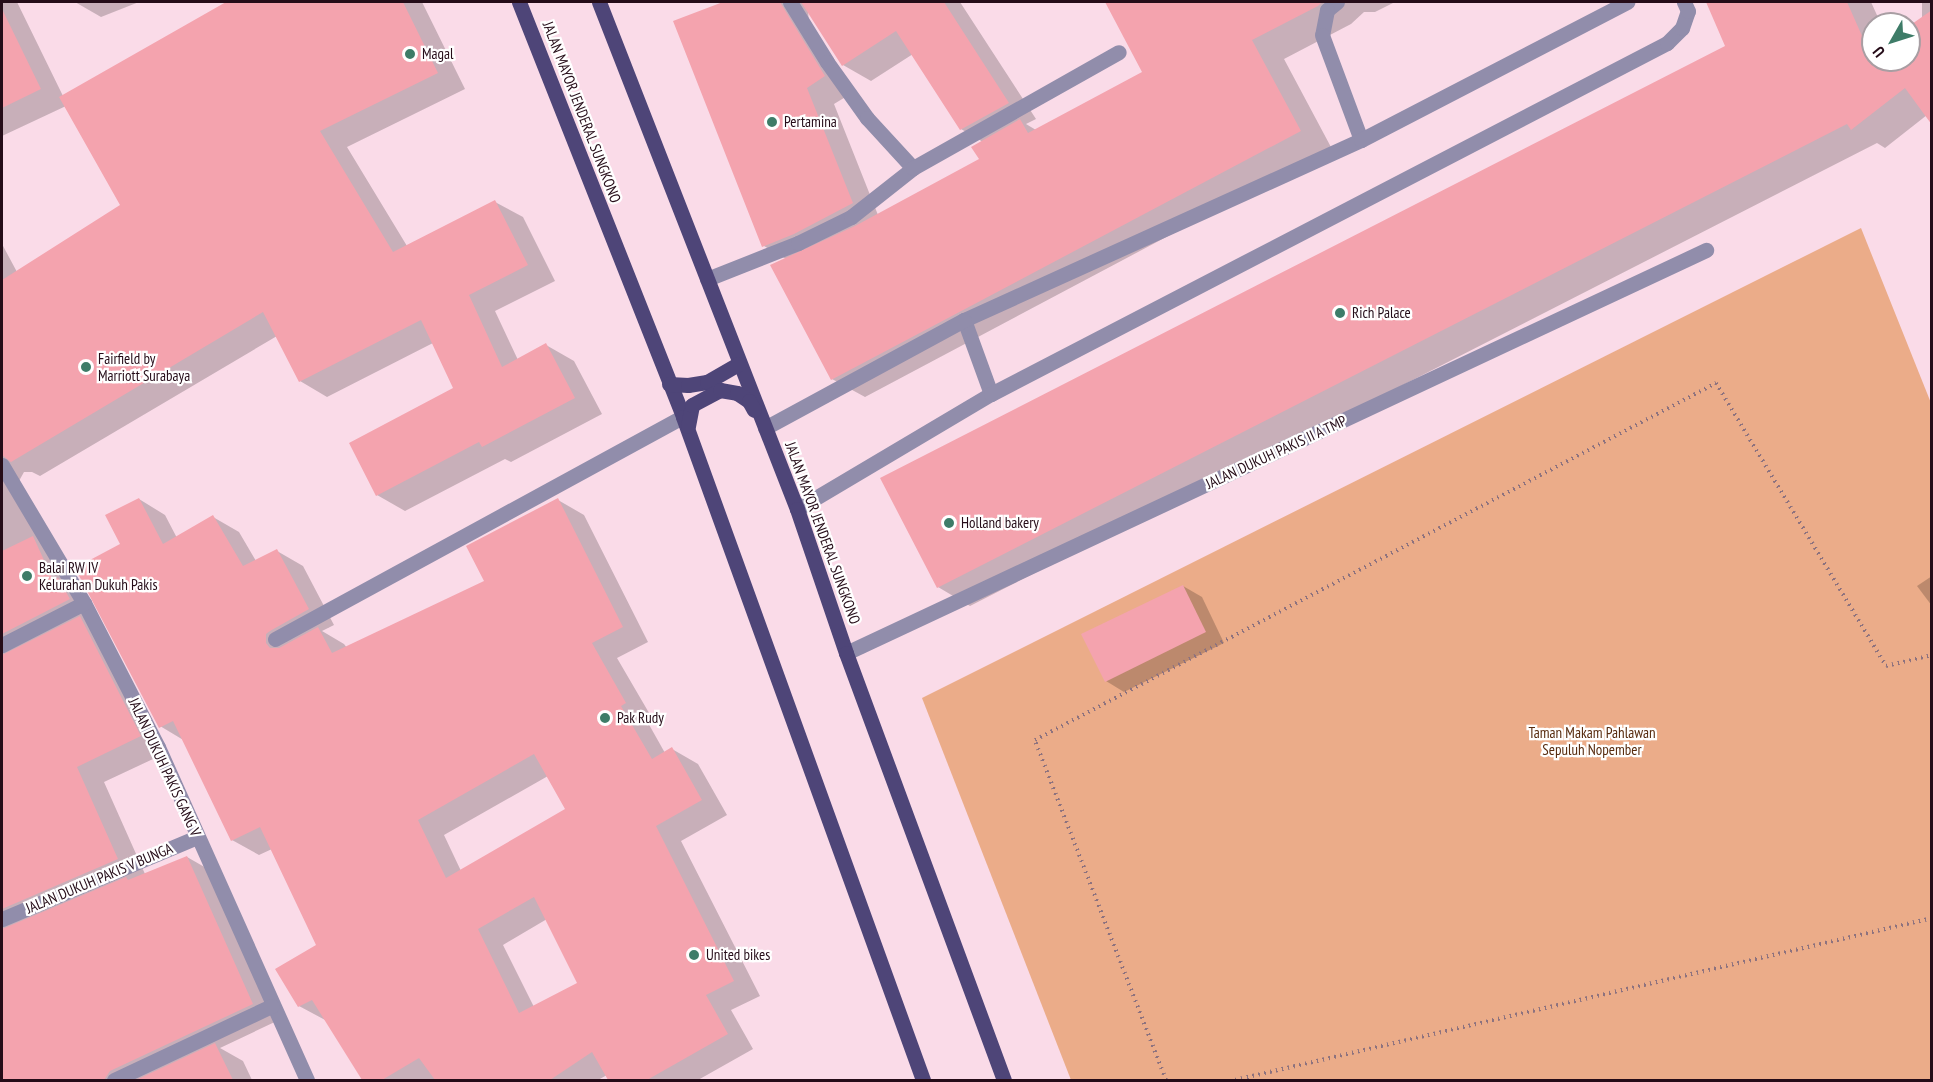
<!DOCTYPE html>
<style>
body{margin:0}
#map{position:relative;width:1933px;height:1082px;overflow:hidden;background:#fadbe8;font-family:"PT Sans Narrow",sans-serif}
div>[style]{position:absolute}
.green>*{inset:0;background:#ebac89}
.shadow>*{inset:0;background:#0003}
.building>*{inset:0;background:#f4a3ae}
.path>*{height:4px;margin-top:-2px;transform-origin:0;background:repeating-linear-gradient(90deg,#8d727e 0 1.5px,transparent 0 6px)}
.service>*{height:15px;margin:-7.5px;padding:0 7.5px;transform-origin:7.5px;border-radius:7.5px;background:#918dab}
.minor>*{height:15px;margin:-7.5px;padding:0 7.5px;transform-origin:7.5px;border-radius:7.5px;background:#918dab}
.primary>*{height:15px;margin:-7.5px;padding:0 7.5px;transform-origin:7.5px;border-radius:7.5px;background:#4e4578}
.dots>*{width:16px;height:16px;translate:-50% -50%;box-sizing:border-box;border:3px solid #fff;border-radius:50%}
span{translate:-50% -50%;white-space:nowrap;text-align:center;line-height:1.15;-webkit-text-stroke:4.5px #fff;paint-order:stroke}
.poi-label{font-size:15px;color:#250c18}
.left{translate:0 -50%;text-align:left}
.street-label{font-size:15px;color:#250c18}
.park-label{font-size:15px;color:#572b0e}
.frame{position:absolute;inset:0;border:3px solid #250c18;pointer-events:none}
.north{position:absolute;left:1861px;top:12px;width:60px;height:60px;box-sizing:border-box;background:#fff;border:2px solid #a89ea3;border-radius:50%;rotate:231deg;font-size:16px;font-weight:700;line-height:24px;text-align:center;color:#250c18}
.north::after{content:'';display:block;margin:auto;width:21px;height:27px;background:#3e7c68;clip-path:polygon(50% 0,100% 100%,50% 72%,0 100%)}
</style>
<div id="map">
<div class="green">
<div style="clip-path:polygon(1861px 228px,1931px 403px,1931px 1080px,1071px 1080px,922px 698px)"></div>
</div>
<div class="shadow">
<div style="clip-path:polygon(2px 2px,17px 2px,63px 96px,229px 2px,422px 2px,465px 89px,347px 147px,407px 246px,495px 202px,523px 217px,555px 281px,495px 311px,518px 360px,546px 345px,574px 361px,602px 414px,511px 462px,505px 459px,405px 511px,377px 495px,455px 389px,433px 343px,327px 397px,300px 381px,277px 336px,40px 476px,32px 472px,24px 472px,19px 481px,168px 752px,104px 782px,145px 874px,187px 857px,215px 873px,279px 1020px,220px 1048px,243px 1061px,252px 1080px,2px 1080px,2px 244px,17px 272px,122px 206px,66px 106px,2px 136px)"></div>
<div style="clip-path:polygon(75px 2px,139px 2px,101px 17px)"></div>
<div style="clip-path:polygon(evenodd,727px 2px,960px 2px,1036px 119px,1026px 124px,1036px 130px,1144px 73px,1106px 2px,1395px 2px,1375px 12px,1364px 12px,1351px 24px,1284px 59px,1332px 149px,865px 397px,832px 379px,786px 259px,764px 246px,675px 22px,727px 2px,808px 10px,843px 65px,871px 81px,913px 54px,961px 129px,983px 142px,981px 160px,878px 215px,834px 104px,852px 93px,809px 24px,808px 10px)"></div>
<div style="clip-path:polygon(1707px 2px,1871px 2px,1881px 24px,1873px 24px,1873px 60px,1909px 60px,1909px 28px,1922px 19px,1922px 2px,1932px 2px,1932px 122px,1927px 115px,1885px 148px,1877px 143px,970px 606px,938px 587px,1727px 47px)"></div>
<div style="clip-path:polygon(evenodd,139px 499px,165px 515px,177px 538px,213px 517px,239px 532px,256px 561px,277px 551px,303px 566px,334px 625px,322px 631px,344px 644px,347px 648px,486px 582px,558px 500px,584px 515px,648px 642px,617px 658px,652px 718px,647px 721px,665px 753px,672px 749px,698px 764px,727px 815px,681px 841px,760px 996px,731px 1010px,753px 1049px,698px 1080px,610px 1080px,607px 1075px,598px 1080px,364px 1080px,327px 1021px,299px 1006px,277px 969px,318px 946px,272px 849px,259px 855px,232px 840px,185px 741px,160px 726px,122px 544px,139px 499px,548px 776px,567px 809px,461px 871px,444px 835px,548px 776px,139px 499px,547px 919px,579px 983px,534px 1007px,503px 945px,547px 919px)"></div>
<div style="clip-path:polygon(1932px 576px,1932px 606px,1917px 586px)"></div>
<div style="clip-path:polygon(1183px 586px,1202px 597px,1224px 643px,1124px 692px,1106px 681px)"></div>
</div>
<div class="building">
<div style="clip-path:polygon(226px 2px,403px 2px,438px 73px,320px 131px,393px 252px,495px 200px,528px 265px,469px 295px,502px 367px,546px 343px,575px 398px,482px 447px,479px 442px,376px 496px,349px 443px,453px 388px,421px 320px,299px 382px,263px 312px,11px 462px,2px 455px,2px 280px,120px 205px,59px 97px)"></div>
<div style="clip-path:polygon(723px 2px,780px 2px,825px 76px,807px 88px,853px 203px,794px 234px,762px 247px,673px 21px)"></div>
<div style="clip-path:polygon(801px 2px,944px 2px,1009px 103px,960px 130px,896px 31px,842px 66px)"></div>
<div style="clip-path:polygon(1105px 2px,1322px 2px,1318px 6px,1252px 40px,1301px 131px,831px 380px,770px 265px,855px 226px,979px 159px,971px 147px,1020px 119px,1028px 133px,1142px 72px)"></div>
<div style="clip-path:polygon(1706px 2px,1847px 2px,1870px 54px,1873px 52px,1873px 60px,1909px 60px,1909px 26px,1932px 10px,1932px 125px,1905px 88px,1851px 130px,1847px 124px,937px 588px,880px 478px,1725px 46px)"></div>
<div style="clip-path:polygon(2px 9px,41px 89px,2px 108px)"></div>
<div style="clip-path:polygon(evenodd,139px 498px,163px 544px,213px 515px,243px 566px,277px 549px,309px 609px,270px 631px,266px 634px,266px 643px,270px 648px,279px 648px,318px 627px,332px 653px,484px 581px,466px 546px,558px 498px,623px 627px,592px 643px,626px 703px,621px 706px,652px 759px,672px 747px,702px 800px,656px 826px,734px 981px,706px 995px,728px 1034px,647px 1080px,608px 1080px,592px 1052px,550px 1080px,435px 1080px,419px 1058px,382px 1080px,362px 1080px,312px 1000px,298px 1007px,275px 969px,316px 945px,260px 827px,231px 841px,173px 721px,159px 728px,75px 568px,120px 544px,105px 515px,139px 498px,534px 754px,565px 809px,446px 878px,418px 820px,534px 754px,139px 498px,534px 897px,577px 983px,519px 1013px,478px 929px,534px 897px)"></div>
<div style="clip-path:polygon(33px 536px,53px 580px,58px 578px,70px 599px,2px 634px,2px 551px)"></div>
<div style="clip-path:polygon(1183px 585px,1206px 632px,1105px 682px,1081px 634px)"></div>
<div style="clip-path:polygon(80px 616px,141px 736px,77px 767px,118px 859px,2px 909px,2px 655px)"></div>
<div style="clip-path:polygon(187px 856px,253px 1004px,110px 1071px,104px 1080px,2px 1080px,2px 929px,126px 877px,128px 880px)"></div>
<div style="clip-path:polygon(215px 1043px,233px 1080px,136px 1080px)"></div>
</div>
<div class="path">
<div style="left:1166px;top:1080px;width:364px;rotate:-111.1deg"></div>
<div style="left:1035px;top:740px;width:769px;rotate:-27.66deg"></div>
<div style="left:1716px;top:383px;width:330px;rotate:59deg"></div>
<div style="left:1886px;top:666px;width:47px;rotate:-13.4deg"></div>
<div style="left:1235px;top:1080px;width:716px;rotate:-13.08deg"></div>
</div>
<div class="service">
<div style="left:790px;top:2px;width:70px;rotate:58.3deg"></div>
<div style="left:827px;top:62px;width:69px;rotate:54.5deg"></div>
<div style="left:867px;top:118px;width:68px;rotate:47.4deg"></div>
<div style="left:1337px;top:2px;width:13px;rotate:141deg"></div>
<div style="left:1327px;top:10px;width:25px;rotate:101deg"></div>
<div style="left:1322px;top:35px;width:112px;rotate:69.6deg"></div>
<div style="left:707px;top:279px;width:98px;rotate:-21.6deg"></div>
<div style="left:798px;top:243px;width:59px;rotate:-26.1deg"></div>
<div style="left:851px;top:217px;width:79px;rotate:-38.3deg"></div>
<div style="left:913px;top:168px;width:236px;rotate:-29.4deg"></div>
<div style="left:991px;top:394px;width:79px;rotate:-110deg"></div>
<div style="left:964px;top:320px;width:436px;rotate:-24.4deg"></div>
<div style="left:1361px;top:140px;width:300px;rotate:-27.4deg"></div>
<div style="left:765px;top:428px;width:226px;rotate:-28.5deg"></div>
<div style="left:797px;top:509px;width:226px;rotate:-30.7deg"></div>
<div style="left:991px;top:394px;width:762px;rotate:-27.44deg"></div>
<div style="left:1667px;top:43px;width:21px;rotate:-45deg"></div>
<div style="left:1682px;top:28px;width:18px;rotate:-71deg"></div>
<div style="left:1688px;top:11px;width:10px;rotate:-114deg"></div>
<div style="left:846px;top:653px;width:950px;rotate:-25.11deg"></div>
</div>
<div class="minor">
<div style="left:2px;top:465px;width:161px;rotate:59.3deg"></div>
<div style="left:84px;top:603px;width:162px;rotate:62.8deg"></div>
<div style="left:158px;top:747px;width:365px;rotate:65.9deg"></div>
<div style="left:275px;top:639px;width:464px;rotate:-28.6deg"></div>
<div style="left:2px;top:645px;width:92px;rotate:-27.1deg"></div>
<div style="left:2px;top:919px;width:212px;rotate:-22.8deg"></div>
<div style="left:114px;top:1080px;width:174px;rotate:-25.2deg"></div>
</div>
<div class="primary">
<div style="left:519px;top:2px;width:446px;rotate:68.4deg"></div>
<div style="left:683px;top:417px;width:705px;rotate:70.1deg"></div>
<div style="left:599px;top:2px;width:544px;rotate:68.67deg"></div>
<div style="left:797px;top:509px;width:152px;rotate:71.2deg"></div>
<div style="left:846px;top:653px;width:455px;rotate:69.7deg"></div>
<div style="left:669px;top:384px;width:19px;rotate:3deg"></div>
<div style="left:688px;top:385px;width:19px;rotate:-9deg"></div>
<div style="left:707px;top:382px;width:36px;rotate:-30deg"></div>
<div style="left:688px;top:426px;width:21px;rotate:-79deg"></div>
<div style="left:692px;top:405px;width:32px;rotate:-28deg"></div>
<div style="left:720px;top:390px;width:17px;rotate:10deg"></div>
<div style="left:737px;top:393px;width:14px;rotate:34deg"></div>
<div style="left:749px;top:401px;width:10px;rotate:61deg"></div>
</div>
<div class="dots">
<div style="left:410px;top:54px;background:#3e7c68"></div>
<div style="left:772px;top:122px;background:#3e7c68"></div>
<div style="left:1340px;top:313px;background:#3e7c68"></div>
<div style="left:86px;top:367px;background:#3e7c68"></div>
<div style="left:949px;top:523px;background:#3e7c68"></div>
<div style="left:27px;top:576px;background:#3e7c68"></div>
<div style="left:605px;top:718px;background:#3e7c68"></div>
<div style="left:694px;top:955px;background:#3e7c68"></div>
</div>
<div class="poi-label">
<span class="left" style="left:422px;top:54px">Magal</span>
<span class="left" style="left:784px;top:122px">Pertamina</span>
<span class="left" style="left:1352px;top:313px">Rich Palace</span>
<span class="left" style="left:98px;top:367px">Fairfield by<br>Marriott Surabaya</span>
<span class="left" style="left:961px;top:523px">Holland bakery</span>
<span class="left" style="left:39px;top:576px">Balai RW IV<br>Kelurahan Dukuh Pakis</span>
<span class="left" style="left:617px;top:718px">Pak Rudy</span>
<span class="left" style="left:706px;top:955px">United bikes</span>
</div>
<div class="street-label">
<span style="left:582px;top:112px;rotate:69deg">JALAN MAYOR JENDERAL SUNGKONO</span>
<span style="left:1276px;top:452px;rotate:-25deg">JALAN DUKUH PAKIS II A TMP</span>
<span style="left:823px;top:533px;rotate:70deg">JALAN MAYOR JENDERAL SUNGKONO</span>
<span style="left:165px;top:767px;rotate:65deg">JALAN DUKUH PAKIS GANG V</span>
<span style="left:99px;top:878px;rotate:-23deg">JALAN DUKUH PAKIS V BUNGA</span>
</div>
<div class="park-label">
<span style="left:1592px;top:741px">Taman Makam Pahlawan<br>Sepuluh Nopember</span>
</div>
<div class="frame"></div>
<div class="north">U</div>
</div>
